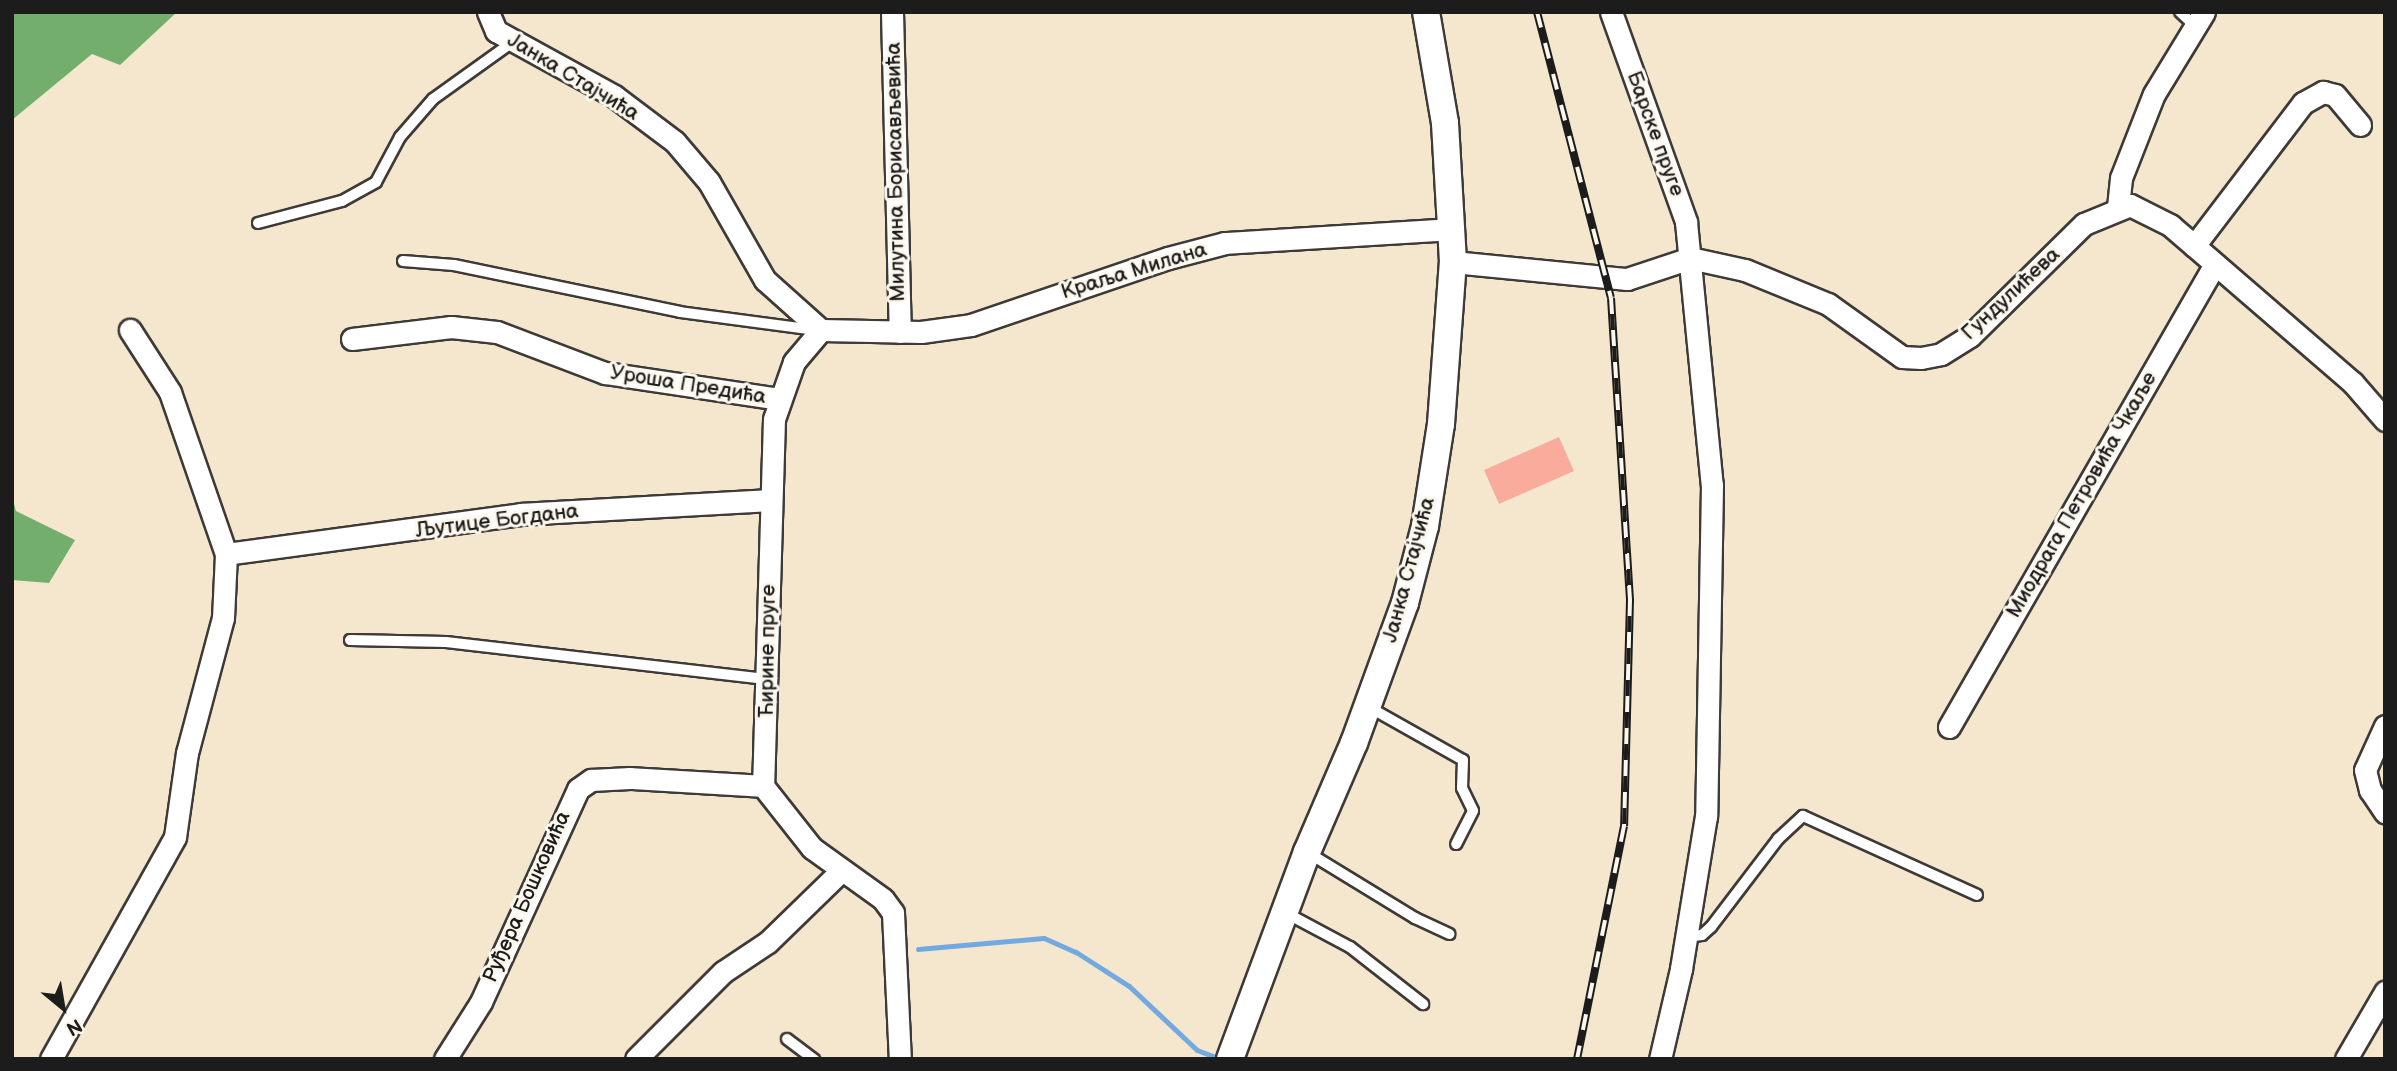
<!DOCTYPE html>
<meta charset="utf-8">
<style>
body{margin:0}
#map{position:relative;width:2397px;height:1071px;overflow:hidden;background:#f5e7ce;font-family:"Balsamiq Sans",sans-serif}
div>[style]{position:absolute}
.forest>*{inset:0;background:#74ae6c}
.stream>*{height:5px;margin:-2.5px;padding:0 2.5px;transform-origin:2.5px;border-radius:2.5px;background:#71a9e0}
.building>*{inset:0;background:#f9ac9c}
.roads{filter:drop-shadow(2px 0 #3d3a37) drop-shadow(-2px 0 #3d3a37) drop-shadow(0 2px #3d3a37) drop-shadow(0 -2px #3d3a37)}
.service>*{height:10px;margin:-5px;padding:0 5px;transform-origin:5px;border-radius:5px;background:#fff}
.minor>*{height:21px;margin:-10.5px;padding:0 10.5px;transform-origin:10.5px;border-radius:10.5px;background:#fff}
.tertiary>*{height:26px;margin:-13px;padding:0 13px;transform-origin:13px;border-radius:13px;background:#fff}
.rail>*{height:8px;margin-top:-4px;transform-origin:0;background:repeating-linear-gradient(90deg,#fbf7ec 0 16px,#1c1c1c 0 32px);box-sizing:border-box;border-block:2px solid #1c1c1c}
span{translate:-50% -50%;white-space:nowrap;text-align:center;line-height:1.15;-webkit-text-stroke:6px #fbf7ec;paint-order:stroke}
.street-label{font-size:21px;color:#1c1c1c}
.frame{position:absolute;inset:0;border:14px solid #1c1c1c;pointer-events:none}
.north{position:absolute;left:28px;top:973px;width:70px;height:70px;-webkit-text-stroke:5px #fbf7ec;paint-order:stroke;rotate:150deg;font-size:19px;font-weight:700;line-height:28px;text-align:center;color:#1c1c1c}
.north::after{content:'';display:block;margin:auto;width:24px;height:32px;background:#1c1c1c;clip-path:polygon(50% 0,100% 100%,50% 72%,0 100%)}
</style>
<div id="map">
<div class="forest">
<div style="clip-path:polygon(12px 12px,177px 12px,120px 65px,92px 54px,12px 120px)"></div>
<div style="clip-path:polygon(12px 496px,16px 511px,75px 540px,49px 583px,12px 580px)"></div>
</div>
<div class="stream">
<div style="left:918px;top:949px;width:126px;rotate:-5deg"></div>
<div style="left:1044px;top:938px;width:35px;rotate:24deg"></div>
<div style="left:1076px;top:952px;width:63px;rotate:32.7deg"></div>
<div style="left:1129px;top:986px;width:93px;rotate:43.3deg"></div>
<div style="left:1197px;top:1050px;width:17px;rotate:21deg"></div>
</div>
<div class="building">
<div style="clip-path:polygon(1559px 437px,1574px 471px,1499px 504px,1484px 470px)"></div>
</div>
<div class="roads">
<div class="service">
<div style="left:2180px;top:12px;width:18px;rotate:43deg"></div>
<div style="left:258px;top:223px;width:87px;rotate:-14.7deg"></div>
<div style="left:342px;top:201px;width:39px;rotate:-29deg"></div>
<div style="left:376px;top:182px;width:51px;rotate:-61.9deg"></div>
<div style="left:400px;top:137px;width:50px;rotate:-49deg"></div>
<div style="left:433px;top:99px;width:100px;rotate:-35.6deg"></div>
<div style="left:403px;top:261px;width:51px;rotate:4.5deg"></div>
<div style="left:454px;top:265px;width:231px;rotate:11.7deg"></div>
<div style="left:680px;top:312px;width:136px;rotate:7.6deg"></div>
<div style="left:350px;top:640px;width:96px;rotate:1.2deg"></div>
<div style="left:446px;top:642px;width:324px;rotate:6.6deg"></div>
<div style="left:1367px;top:706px;width:110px;rotate:29.4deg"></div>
<div style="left:1463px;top:760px;width:28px;rotate:92deg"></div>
<div style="left:1462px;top:788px;width:25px;rotate:64deg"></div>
<div style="left:1473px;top:811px;width:37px;rotate:117deg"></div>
<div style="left:1307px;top:852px;width:127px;rotate:31.4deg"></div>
<div style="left:1415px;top:918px;width:38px;rotate:25deg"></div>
<div style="left:1286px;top:913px;width:72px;rotate:28deg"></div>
<div style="left:1350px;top:947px;width:93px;rotate:38deg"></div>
<div style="left:1686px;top:937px;width:16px;rotate:-7deg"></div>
<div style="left:1702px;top:935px;width:12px;rotate:-42deg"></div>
<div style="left:1711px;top:927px;width:111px;rotate:-52.7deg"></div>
<div style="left:1778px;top:839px;width:34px;rotate:-43deg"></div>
<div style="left:1803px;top:816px;width:191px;rotate:24.4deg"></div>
<div style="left:787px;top:1039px;width:34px;rotate:37deg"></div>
</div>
<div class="minor">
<div style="left:488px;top:12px;width:21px;rotate:67deg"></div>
<div style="left:496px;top:31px;width:135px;rotate:28.8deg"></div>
<div style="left:614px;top:96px;width:76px;rotate:37deg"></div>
<div style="left:675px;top:142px;width:52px;rotate:49.6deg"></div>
<div style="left:709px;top:182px;width:113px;rotate:60.3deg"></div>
<div style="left:765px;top:280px;width:75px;rotate:41.8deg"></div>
<div style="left:892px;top:12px;width:320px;rotate:88.6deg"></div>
<div style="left:1611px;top:12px;width:223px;rotate:70.3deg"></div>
<div style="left:1686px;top:222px;width:264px;rotate:84.4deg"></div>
<div style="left:1712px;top:485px;width:331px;rotate:91deg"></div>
<div style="left:1706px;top:816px;width:155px;rotate:99.3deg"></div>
<div style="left:1681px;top:969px;width:92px;rotate:103.1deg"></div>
<div style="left:2118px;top:207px;width:29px;rotate:-84deg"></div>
<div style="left:2121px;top:178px;width:90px;rotate:-68.6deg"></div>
<div style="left:2154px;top:94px;width:96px;rotate:-58.6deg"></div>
<div style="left:2194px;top:246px;width:180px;rotate:-52.7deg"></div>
<div style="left:2303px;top:103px;width:23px;rotate:-29deg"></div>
<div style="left:2323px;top:92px;width:12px;rotate:14deg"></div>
<div style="left:2335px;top:95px;width:39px;rotate:50deg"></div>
<div style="left:1453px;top:262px;width:175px;rotate:5.6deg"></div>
<div style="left:1627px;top:279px;width:66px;rotate:-18.4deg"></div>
<div style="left:1690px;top:258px;width:56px;rotate:12.3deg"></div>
<div style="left:1745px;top:270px;width:90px;rotate:22.3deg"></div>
<div style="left:1828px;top:304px;width:91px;rotate:35.6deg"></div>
<div style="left:1902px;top:357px;width:19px;rotate:3deg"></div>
<div style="left:1921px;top:358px;width:20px;rotate:-11deg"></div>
<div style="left:1941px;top:354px;width:34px;rotate:-32deg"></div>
<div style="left:1970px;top:336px;width:160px;rotate:-44.5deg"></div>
<div style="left:2084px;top:224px;width:50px;rotate:-22.4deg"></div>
<div style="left:2130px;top:205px;width:45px;rotate:26.6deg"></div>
<div style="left:2170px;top:225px;width:242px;rotate:40.8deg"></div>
<div style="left:2353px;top:383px;width:49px;rotate:49.1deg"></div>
<div style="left:821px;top:330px;width:42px;rotate:130.2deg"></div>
<div style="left:794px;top:362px;width:60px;rotate:109.3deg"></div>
<div style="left:774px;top:419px;width:367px;rotate:91.7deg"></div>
<div style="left:763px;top:786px;width:79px;rotate:51.7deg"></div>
<div style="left:812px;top:848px;width:87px;rotate:35.7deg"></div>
<div style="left:883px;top:899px;width:17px;rotate:54deg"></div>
<div style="left:893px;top:913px;width:146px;rotate:87.3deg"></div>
<div style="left:821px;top:330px;width:100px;rotate:1.1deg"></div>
<div style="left:921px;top:332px;width:50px;rotate:-8deg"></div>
<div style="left:971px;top:325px;width:208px;rotate:-18.8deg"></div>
<div style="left:1168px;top:258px;width:59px;rotate:-14.7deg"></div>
<div style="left:1225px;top:243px;width:226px;rotate:-3.5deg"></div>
<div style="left:352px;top:339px;width:100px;rotate:-6.9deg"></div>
<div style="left:451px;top:327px;width:46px;rotate:6.2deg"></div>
<div style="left:497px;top:332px;width:116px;rotate:20.8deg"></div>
<div style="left:605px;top:373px;width:177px;rotate:8.5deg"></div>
<div style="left:226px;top:554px;width:298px;rotate:-7.7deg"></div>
<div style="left:521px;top:514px;width:249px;rotate:-3.2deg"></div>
<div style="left:2385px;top:726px;width:48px;rotate:114.4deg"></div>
<div style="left:2365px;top:770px;width:21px;rotate:76deg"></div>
<div style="left:2370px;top:790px;width:27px;rotate:56deg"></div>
<div style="left:1949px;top:727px;width:534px;rotate:-60.12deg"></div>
<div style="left:51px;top:1059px;width:254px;rotate:-60.8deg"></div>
<div style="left:175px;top:837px;width:85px;rotate:-81.9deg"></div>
<div style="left:187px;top:753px;width:140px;rotate:-75.1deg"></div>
<div style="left:223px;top:618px;width:64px;rotate:-87.3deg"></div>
<div style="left:226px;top:554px;width:171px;rotate:-109.1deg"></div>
<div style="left:170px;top:392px;width:74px;rotate:-122.8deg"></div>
<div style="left:445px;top:1059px;width:67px;rotate:-57.7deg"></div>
<div style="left:481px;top:1002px;width:234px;rotate:-65.5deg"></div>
<div style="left:578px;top:789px;width:16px;rotate:-35deg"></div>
<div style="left:591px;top:780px;width:39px;rotate:-3deg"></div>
<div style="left:630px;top:778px;width:133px;rotate:3.4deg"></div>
<div style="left:636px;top:1059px;width:123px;rotate:-45deg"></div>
<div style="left:723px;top:972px;width:54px;rotate:-33.7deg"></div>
<div style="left:768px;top:942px;width:102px;rotate:-44.2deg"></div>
<div style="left:2346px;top:1059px;width:78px;rotate:-59.8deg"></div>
</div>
<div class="tertiary">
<div style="left:1230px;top:1059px;width:221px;rotate:-69.6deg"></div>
<div style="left:1307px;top:852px;width:119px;rotate:-66.7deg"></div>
<div style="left:1354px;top:743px;width:149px;rotate:-70deg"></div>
<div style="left:1405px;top:603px;width:80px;rotate:-75.4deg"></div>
<div style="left:1425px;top:526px;width:103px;rotate:-81.1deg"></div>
<div style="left:1441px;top:424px;width:162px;rotate:-85.8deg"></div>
<div style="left:1453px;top:262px;width:139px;rotate:-93.3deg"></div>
<div style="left:1445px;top:123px;width:113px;rotate:-99.7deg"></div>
</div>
</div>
<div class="rail">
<div style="left:1537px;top:12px;width:295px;rotate:75.5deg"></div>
<div style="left:1611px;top:298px;width:303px;rotate:86.4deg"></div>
<div style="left:1630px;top:600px;width:226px;rotate:91.5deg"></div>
<div style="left:1624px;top:826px;width:238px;rotate:101.4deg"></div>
</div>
<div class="street-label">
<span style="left:573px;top:77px;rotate:31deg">Јанка Стајчића</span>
<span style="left:1655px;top:134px;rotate:70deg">Барске пруге</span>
<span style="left:896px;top:172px;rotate:-91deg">Милутина Борисављевића</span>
<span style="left:1134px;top:271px;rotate:-17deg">Краља Милана</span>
<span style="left:2011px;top:294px;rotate:-43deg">Гундулићева</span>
<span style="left:688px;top:385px;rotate:9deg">Уроша Предића</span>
<span style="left:2082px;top:495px;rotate:-60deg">Миодрага Петровића Чкаље</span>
<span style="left:497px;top:521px;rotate:-7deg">Љутице Богдана</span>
<span style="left:1409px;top:570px;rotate:-75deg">Јанка Стајчића</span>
<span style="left:768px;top:651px;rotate:-89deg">Ћирине пруге</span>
<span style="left:527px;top:897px;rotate:-66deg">Руђера Бошковића</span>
</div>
<div class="frame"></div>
<div class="north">N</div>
</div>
